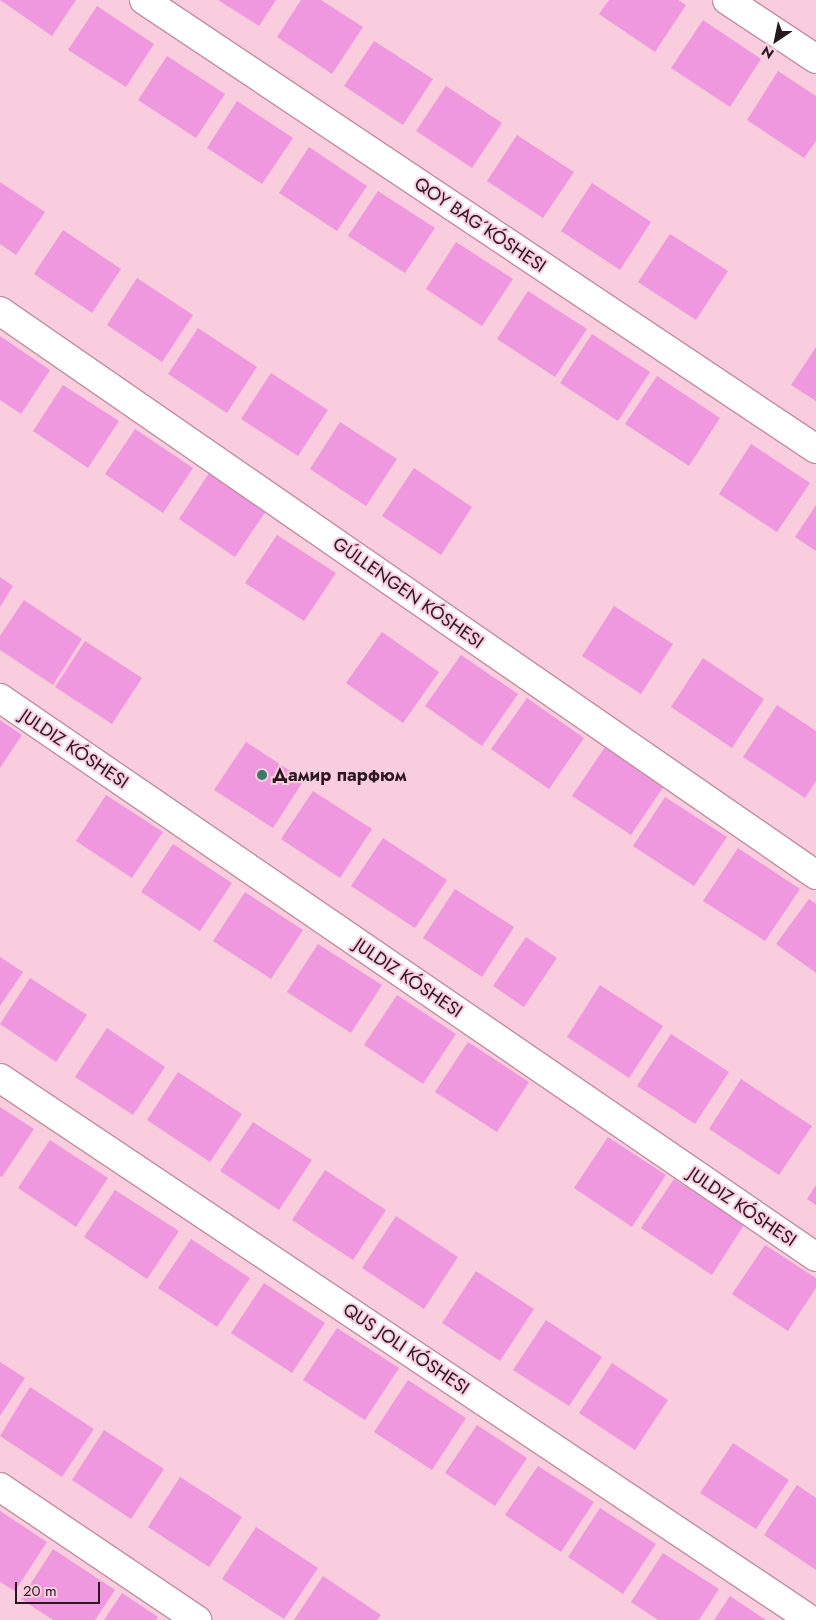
<!DOCTYPE html>
<meta charset="utf-8">
<style>
body{margin:0}
#map{position:relative;width:816px;height:1620px;overflow:hidden;background:#f9cddd;font-family:Jost,sans-serif}
div>[style]{position:absolute}
.building>*{inset:0;background:#ef97df}
.roads{filter:drop-shadow(1px 0 #c28ea3) drop-shadow(-1px 0 #c28ea3) drop-shadow(0 1px #c28ea3) drop-shadow(0 -1px #c28ea3)}
.street>*{height:28px;margin:-14px;padding:0 14px;transform-origin:14px;border-radius:14px;background:#fff}
.dots>*{width:14px;height:14px;translate:-50% -50%;box-sizing:border-box;border:2px solid #f9cddd;border-radius:50%}
span{translate:-50% -50%;white-space:nowrap;text-align:center;line-height:1.15;-webkit-text-stroke:4px #f9cddd;paint-order:stroke}
.street-label{font-size:18px;color:#2b171f}
.poi-label{font-size:18px;color:#2b171f;font-weight:700}
.left{translate:0 -50%;text-align:left}
.north{position:absolute;left:751px;top:15px;width:50px;height:50px;-webkit-text-stroke:4px #f9cddd;paint-order:stroke;rotate:214deg;font-size:14px;font-weight:700;line-height:20px;text-align:center;color:#2b171f}
.north::after{content:'';display:block;margin:auto;width:18px;height:22px;background:#2b171f;clip-path:polygon(50% 0,100% 100%,50% 72%,0 100%)}
.scale{position:absolute;left:15px;top:1582px;width:85px;height:22px;box-sizing:border-box;border:2px solid #2b171f;border-top:0;padding-left:6px;font-size:15px;line-height:18px;white-space:nowrap;color:#2b171f;-webkit-text-stroke:4px #f9cddd;paint-order:stroke}
</style>
<div id="map">
<div class="building">
<div style="clip-path:polygon(0 0,76px 0,52px 36px)"></div>
<div style="clip-path:polygon(218px 0,276px 0,259px 26px)"></div>
<div style="clip-path:polygon(301px 0,321px 0,363px 27px,332px 74px,277px 37px)"></div>
<div style="clip-path:polygon(609px 0,678px 0,686px 5px,655px 52px,599px 14px)"></div>
<div style="clip-path:polygon(97px 6px,154px 44px,126px 87px,68px 50px)"></div>
<div style="clip-path:polygon(703px 20px,761px 59px,730px 107px,671px 68px)"></div>
<div style="clip-path:polygon(374px 41px,433px 79px,403px 125px,344px 86px)"></div>
<div style="clip-path:polygon(167px 56px,225px 94px,196px 138px,138px 100px)"></div>
<div style="clip-path:polygon(778px 71px,816px 96px,816px 141px,804px 158px,747px 120px)"></div>
<div style="clip-path:polygon(446px 86px,502px 123px,472px 168px,416px 131px)"></div>
<div style="clip-path:polygon(237px 101px,293px 138px,262px 184px,207px 148px)"></div>
<div style="clip-path:polygon(517px 135px,574px 172px,543px 218px,487px 181px)"></div>
<div style="clip-path:polygon(309px 147px,367px 186px,337px 231px,279px 193px)"></div>
<div style="clip-path:polygon(0 182px,45px 212px,16px 255px,0 244px)"></div>
<div style="clip-path:polygon(592px 183px,651px 222px,620px 270px,561px 231px)"></div>
<div style="clip-path:polygon(378px 191px,435px 228px,405px 273px,348px 236px)"></div>
<div style="clip-path:polygon(63px 230px,121px 269px,92px 313px,34px 274px)"></div>
<div style="clip-path:polygon(670px 234px,728px 271px,696px 320px,638px 282px)"></div>
<div style="clip-path:polygon(456px 242px,513px 279px,482px 326px,426px 289px)"></div>
<div style="clip-path:polygon(137px 278px,193px 315px,162px 362px,107px 325px)"></div>
<div style="clip-path:polygon(528px 291px,587px 329px,555px 377px,497px 339px)"></div>
<div style="clip-path:polygon(198px 328px,257px 367px,227px 413px,168px 374px)"></div>
<div style="clip-path:polygon(592px 334px,650px 372px,618px 421px,560px 383px)"></div>
<div style="clip-path:polygon(0 336px,50px 370px,21px 414px,0 400px)"></div>
<div style="clip-path:polygon(816px 347px,816px 401px,791px 385px)"></div>
<div style="clip-path:polygon(271px 373px,328px 410px,298px 456px,241px 419px)"></div>
<div style="clip-path:polygon(657px 376px,720px 418px,689px 466px,625px 424px)"></div>
<div style="clip-path:polygon(63px 385px,119px 421px,88px 468px,33px 431px)"></div>
<div style="clip-path:polygon(340px 422px,397px 459px,366px 506px,310px 469px)"></div>
<div style="clip-path:polygon(135px 429px,193px 468px,163px 513px,105px 474px)"></div>
<div style="clip-path:polygon(751px 444px,810px 483px,777px 532px,719px 494px)"></div>
<div style="clip-path:polygon(414px 468px,472px 507px,441px 555px,382px 516px)"></div>
<div style="clip-path:polygon(209px 473px,266px 511px,235px 557px,179px 519px)"></div>
<div style="clip-path:polygon(816px 505px,816px 551px,795px 537px)"></div>
<div style="clip-path:polygon(277px 535px,336px 573px,304px 621px,245px 583px)"></div>
<div style="clip-path:polygon(0 577px,13px 586px,0 607px)"></div>
<div style="clip-path:polygon(24px 600px,82px 639px,53px 685px,0 650px,0 636px)"></div>
<div style="clip-path:polygon(614px 606px,673px 644px,641px 694px,582px 656px)"></div>
<div style="clip-path:polygon(382px 632px,439px 672px,403px 723px,346px 683px)"></div>
<div style="clip-path:polygon(85px 641px,142px 678px,112px 724px,55px 687px)"></div>
<div style="clip-path:polygon(461px 655px,518px 694px,482px 746px,425px 706px)"></div>
<div style="clip-path:polygon(703px 658px,764px 699px,732px 748px,671px 707px)"></div>
<div style="clip-path:polygon(527px 698px,584px 738px,549px 789px,491px 749px)"></div>
<div style="clip-path:polygon(777px 705px,816px 731px,816px 781px,805px 798px,743px 757px)"></div>
<div style="clip-path:polygon(0 720px,22px 735px,0 768px)"></div>
<div style="clip-path:polygon(246px 742px,304px 780px,273px 828px,214px 790px)"></div>
<div style="clip-path:polygon(605px 747px,664px 786px,631px 835px,572px 796px)"></div>
<div style="clip-path:polygon(313px 791px,372px 829px,340px 878px,281px 839px)"></div>
<div style="clip-path:polygon(106px 795px,163px 832px,132px 878px,76px 841px)"></div>
<div style="clip-path:polygon(665px 797px,727px 837px,694px 886px,633px 846px)"></div>
<div style="clip-path:polygon(383px 838px,447px 880px,415px 928px,351px 886px)"></div>
<div style="clip-path:polygon(173px 844px,232px 883px,200px 931px,141px 892px)"></div>
<div style="clip-path:polygon(738px 848px,800px 889px,765px 941px,703px 901px)"></div>
<div style="clip-path:polygon(455px 889px,514px 927px,482px 977px,423px 938px)"></div>
<div style="clip-path:polygon(245px 892px,303px 930px,271px 979px,213px 941px)"></div>
<div style="clip-path:polygon(809px 899px,816px 904px,816px 973px,776px 944px)"></div>
<div style="clip-path:polygon(526px 937px,557px 958px,524px 1007px,493px 986px)"></div>
<div style="clip-path:polygon(318px 944px,382px 985px,351px 1033px,287px 992px)"></div>
<div style="clip-path:polygon(0 957px,23px 972px,0 1006px)"></div>
<div style="clip-path:polygon(30px 978px,87px 1015px,56px 1062px,0 1024px)"></div>
<div style="clip-path:polygon(600px 985px,663px 1026px,629px 1078px,567px 1037px)"></div>
<div style="clip-path:polygon(397px 995px,456px 1034px,423px 1084px,364px 1045px)"></div>
<div style="clip-path:polygon(107px 1028px,165px 1067px,133px 1115px,75px 1077px)"></div>
<div style="clip-path:polygon(671px 1034px,729px 1072px,695px 1124px,637px 1086px)"></div>
<div style="clip-path:polygon(468px 1042px,529px 1082px,497px 1132px,435px 1092px)"></div>
<div style="clip-path:polygon(178px 1072px,242px 1114px,210px 1162px,147px 1120px)"></div>
<div style="clip-path:polygon(741px 1079px,812px 1126px,779px 1175px,709px 1129px)"></div>
<div style="clip-path:polygon(0 1107px,34px 1129px,2px 1177px,0 1176px)"></div>
<div style="clip-path:polygon(253px 1122px,312px 1160px,279px 1210px,220px 1171px)"></div>
<div style="clip-path:polygon(608px 1137px,666px 1175px,632px 1227px,574px 1188px)"></div>
<div style="clip-path:polygon(50px 1140px,108px 1178px,76px 1227px,18px 1188px)"></div>
<div style="clip-path:polygon(325px 1170px,386px 1210px,353px 1260px,292px 1220px)"></div>
<div style="clip-path:polygon(674px 1179px,744px 1225px,712px 1275px,641px 1228px)"></div>
<div style="clip-path:polygon(816px 1185px,816px 1205px,807px 1199px)"></div>
<div style="clip-path:polygon(115px 1190px,179px 1231px,147px 1279px,84px 1237px)"></div>
<div style="clip-path:polygon(396px 1216px,458px 1257px,424px 1309px,362px 1268px)"></div>
<div style="clip-path:polygon(191px 1239px,250px 1278px,217px 1327px,158px 1288px)"></div>
<div style="clip-path:polygon(765px 1245px,816px 1278px,816px 1288px,788px 1331px,732px 1294px)"></div>
<div style="clip-path:polygon(476px 1271px,534px 1309px,500px 1361px,442px 1323px)"></div>
<div style="clip-path:polygon(264px 1283px,325px 1323px,292px 1373px,231px 1333px)"></div>
<div style="clip-path:polygon(546px 1320px,602px 1357px,569px 1406px,513px 1370px)"></div>
<div style="clip-path:polygon(337px 1328px,399px 1368px,365px 1420px,303px 1380px)"></div>
<div style="clip-path:polygon(0 1362px,25px 1378px,0 1416px)"></div>
<div style="clip-path:polygon(612px 1363px,668px 1400px,635px 1450px,579px 1413px)"></div>
<div style="clip-path:polygon(408px 1380px,466px 1418px,432px 1470px,374px 1432px)"></div>
<div style="clip-path:polygon(30px 1387px,94px 1429px,62px 1477px,0 1436px)"></div>
<div style="clip-path:polygon(477px 1425px,527px 1458px,495px 1506px,445px 1473px)"></div>
<div style="clip-path:polygon(104px 1430px,164px 1469px,131px 1519px,72px 1480px)"></div>
<div style="clip-path:polygon(733px 1443px,789px 1480px,756px 1529px,700px 1493px)"></div>
<div style="clip-path:polygon(538px 1466px,594px 1502px,561px 1552px,505px 1515px)"></div>
<div style="clip-path:polygon(180px 1477px,242px 1517px,209px 1567px,148px 1527px)"></div>
<div style="clip-path:polygon(797px 1485px,816px 1498px,816px 1570px,764px 1535px)"></div>
<div style="clip-path:polygon(600px 1508px,656px 1544px,623px 1594px,568px 1557px)"></div>
<div style="clip-path:polygon(0 1511px,47px 1542px,15px 1591px,0 1582px)"></div>
<div style="clip-path:polygon(256px 1527px,318px 1568px,284px 1619px,222px 1579px)"></div>
<div style="clip-path:polygon(53px 1549px,115px 1590px,95px 1620px,53px 1620px,21px 1599px)"></div>
<div style="clip-path:polygon(663px 1553px,719px 1589px,699px 1620px,658px 1620px,631px 1602px)"></div>
<div style="clip-path:polygon(323px 1576px,381px 1615px,377px 1620px,294px 1620px)"></div>
<div style="clip-path:polygon(122px 1593px,158px 1617px,156px 1620px,104px 1620px)"></div>
<div style="clip-path:polygon(730px 1596px,766px 1620px,714px 1620px)"></div>
</div>
<div class="roads">
<div class="street">
<div style="left:144px;top:0;width:808px;rotate:33.75deg"></div>
<div style="left:727px;top:0;width:107px;rotate:33.5deg"></div>
<div style="left:0;top:311px;width:992px;rotate:34.65deg"></div>
<div style="left:0;top:698px;width:989px;rotate:34.41deg"></div>
<div style="left:0;top:1078px;width:975px;rotate:33.76deg"></div>
<div style="left:0;top:1487px;width:238px;rotate:34deg"></div>
</div>
</div>
<div class="dots">
<div style="left:262px;top:775px;background:#3a7a68"></div>
</div>
<div class="street-label">
<span style="left:480px;top:225px;rotate:34deg">QOY BAǴ KÓSHESI</span>
<span style="left:408px;top:593px;rotate:35deg">GÚLLENGEN KÓSHESI</span>
<span style="left:74px;top:749px;rotate:34deg">JULDIZ KÓSHESI</span>
<span style="left:408px;top:978px;rotate:34deg">JULDIZ KÓSHESI</span>
<span style="left:742px;top:1207px;rotate:34deg">JULDIZ KÓSHESI</span>
<span style="left:406px;top:1349px;rotate:34deg">QUS JOLI KÓSHESI</span>
</div>
<div class="poi-label">
<span class="left" style="left:272px;top:775px">Дамир парфюм</span>
</div>
<div class="north">N</div>
<div class="scale">20 m</div>
</div>
